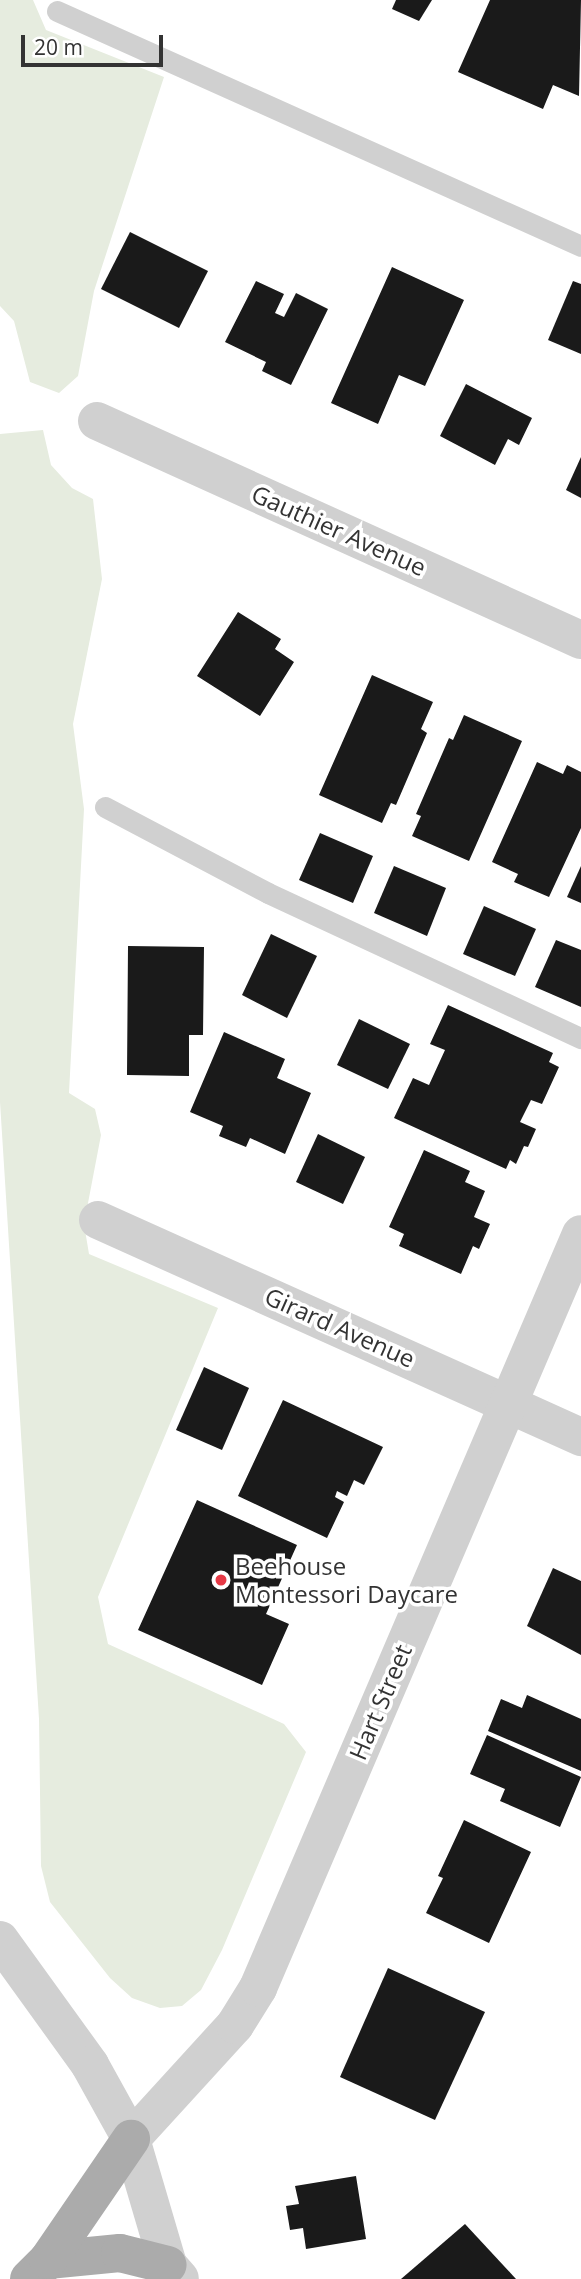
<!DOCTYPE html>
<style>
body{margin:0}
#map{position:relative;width:581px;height:2279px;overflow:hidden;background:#fff;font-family:"Open Sans",sans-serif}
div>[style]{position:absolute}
.green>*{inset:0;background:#e6ecdf}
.building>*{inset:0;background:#1a1a1a}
.service>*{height:21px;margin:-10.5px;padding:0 10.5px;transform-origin:10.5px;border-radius:10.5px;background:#d0d0d0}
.minor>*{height:38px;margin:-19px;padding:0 19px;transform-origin:19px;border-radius:19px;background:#d0d0d0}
.tertiary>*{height:38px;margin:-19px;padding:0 19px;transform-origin:19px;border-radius:19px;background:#d0d0d0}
.primary>*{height:38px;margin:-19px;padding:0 19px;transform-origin:19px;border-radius:19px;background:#ababab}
.dots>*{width:19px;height:19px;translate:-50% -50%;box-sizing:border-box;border:4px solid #fff;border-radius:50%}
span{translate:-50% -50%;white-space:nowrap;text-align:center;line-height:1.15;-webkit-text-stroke:7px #fff;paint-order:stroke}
.street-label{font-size:24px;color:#333}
.poi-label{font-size:24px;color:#333}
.left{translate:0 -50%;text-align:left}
.scale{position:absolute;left:21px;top:35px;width:142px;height:32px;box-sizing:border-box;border:4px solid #333;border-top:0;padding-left:9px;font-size:21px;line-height:24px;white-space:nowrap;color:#333;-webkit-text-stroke:5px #fff;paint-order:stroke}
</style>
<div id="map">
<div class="green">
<div style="clip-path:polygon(0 0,33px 0,46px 30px,164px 77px,94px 291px,78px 376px,59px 393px,30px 382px,14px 321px,0 306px)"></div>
<div style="clip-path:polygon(43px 430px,51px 465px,72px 488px,93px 499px,102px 579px,73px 724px,84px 809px,69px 1093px,95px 1109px,101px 1135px,84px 1224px,89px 1254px,218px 1308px,98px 1597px,108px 1644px,284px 1724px,306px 1752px,222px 1950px,201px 1990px,182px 2006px,160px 2008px,132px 1998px,110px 1978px,50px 1902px,41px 1866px,39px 1719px,0 1102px,0 434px)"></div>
</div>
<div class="building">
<div style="clip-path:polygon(396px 0,432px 0,419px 21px,392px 9px)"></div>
<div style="clip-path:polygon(490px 0,581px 0,579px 96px,553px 85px,543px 109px,458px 72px)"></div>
<div style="clip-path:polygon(130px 232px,208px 271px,179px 328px,101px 289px)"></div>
<div style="clip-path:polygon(392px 267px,464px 300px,425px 386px,399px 375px,378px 424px,331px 403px)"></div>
<div style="clip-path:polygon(256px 281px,284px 294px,275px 313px,284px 317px,296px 293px,328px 309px,291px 385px,262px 371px,266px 362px,225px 342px)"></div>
<div style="clip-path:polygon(573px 281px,581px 284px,581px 354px,548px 340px)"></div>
<div style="clip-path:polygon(466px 384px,532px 418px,519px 445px,508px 439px,495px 465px,440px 436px)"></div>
<div style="clip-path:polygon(581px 457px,581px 498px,566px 490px)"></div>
<div style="clip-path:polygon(238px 612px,281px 639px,275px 649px,294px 662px,260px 716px,197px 676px)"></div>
<div style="clip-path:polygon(372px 675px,433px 702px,421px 729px,427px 733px,396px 805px,391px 803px,382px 823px,319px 795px)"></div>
<div style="clip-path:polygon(464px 715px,522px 741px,469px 861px,412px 836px,421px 816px,416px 814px,449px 738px,453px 740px)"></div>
<div style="clip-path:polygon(537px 762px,563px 774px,567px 765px,581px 772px,581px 828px,549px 897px,514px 882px,518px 874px,492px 862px)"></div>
<div style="clip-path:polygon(320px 833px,373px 856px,353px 903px,299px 880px)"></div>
<div style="clip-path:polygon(394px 866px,446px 888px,427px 936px,374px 913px)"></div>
<div style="clip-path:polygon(581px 866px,581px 903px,567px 897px)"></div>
<div style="clip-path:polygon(484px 906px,536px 929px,515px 976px,463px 954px)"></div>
<div style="clip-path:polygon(271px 934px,317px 956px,287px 1018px,242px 995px)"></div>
<div style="clip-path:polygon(556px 940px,581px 950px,581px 1007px,535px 987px)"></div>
<div style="clip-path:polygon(128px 946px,204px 947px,203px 1035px,189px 1035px,189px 1076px,127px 1075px)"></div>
<div style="clip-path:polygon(448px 1005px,553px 1053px,549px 1062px,559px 1067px,542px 1104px,531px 1100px,520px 1122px,536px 1129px,528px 1147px,524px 1146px,516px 1164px,510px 1160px,506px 1169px,394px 1118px,413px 1078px,429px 1085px,445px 1050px,430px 1044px)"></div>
<div style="clip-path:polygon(359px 1019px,410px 1044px,388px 1089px,337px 1065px)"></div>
<div style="clip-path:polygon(224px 1032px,285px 1059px,277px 1078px,311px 1093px,285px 1154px,250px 1138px,246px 1147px,219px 1136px,223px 1126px,190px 1112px)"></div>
<div style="clip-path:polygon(318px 1134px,365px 1157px,343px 1204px,296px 1182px)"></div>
<div style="clip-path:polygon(424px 1150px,470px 1171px,465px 1182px,485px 1191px,474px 1217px,490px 1224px,479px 1249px,473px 1246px,461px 1274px,399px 1246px,404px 1234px,389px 1227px)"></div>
<div style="clip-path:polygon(204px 1367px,249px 1388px,222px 1450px,176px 1430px)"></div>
<div style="clip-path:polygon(283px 1400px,383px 1447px,364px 1485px,354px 1480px,347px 1496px,337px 1491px,335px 1497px,344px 1502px,327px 1538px,238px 1496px)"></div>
<div style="clip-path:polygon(197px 1500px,297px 1545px,266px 1614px,289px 1624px,262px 1685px,138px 1630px)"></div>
<div style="clip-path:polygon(553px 1568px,581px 1581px,581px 1655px,527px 1626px)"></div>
<div style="clip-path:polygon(527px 1695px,581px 1719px,581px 1771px,488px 1731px,501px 1699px,522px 1708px)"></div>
<div style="clip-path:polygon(487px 1735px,581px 1777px,560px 1827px,500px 1801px,505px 1789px,470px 1774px)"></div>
<div style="clip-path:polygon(464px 1820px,531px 1852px,489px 1943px,426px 1913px,443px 1878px,438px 1876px)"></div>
<div style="clip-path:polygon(388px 1968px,485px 2012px,435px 2120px,340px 2077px)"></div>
<div style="clip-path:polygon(356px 2176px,366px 2239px,306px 2249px,303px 2228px,290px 2230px,286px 2206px,299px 2204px,295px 2186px)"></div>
<div style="clip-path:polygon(465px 2224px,516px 2279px,401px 2279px)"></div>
</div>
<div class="service">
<div style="left:57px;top:11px;width:574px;rotate:24.15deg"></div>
<div style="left:105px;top:807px;width:184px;rotate:27.8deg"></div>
<div style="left:268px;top:893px;width:345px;rotate:24.9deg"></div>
</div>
<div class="minor">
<div style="left:97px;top:421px;width:531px;rotate:24.35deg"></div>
<div style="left:98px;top:1220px;width:530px;rotate:24.19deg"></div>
<div style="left:131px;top:2139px;width:154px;rotate:-47.6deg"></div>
<div style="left:235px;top:2025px;width:44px;rotate:-58.1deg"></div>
<div style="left:258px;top:1988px;width:820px;rotate:-66.81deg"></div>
</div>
<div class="tertiary">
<div style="left:0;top:1940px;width:154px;rotate:54.2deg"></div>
<div style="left:90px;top:2065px;width:85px;rotate:61deg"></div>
<div style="left:131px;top:2139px;width:131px;rotate:73.6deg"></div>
<div style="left:168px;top:2265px;width:18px;rotate:49deg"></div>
</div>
<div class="primary">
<div style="left:48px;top:2260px;width:72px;rotate:-5.6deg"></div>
<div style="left:120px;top:2253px;width:49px;rotate:14deg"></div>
<div style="left:29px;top:2279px;width:27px;rotate:-45deg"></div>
<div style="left:48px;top:2260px;width:147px;rotate:-55.6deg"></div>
</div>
<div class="dots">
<div style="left:221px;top:1580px;background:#e63946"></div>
</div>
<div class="street-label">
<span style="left:339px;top:530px;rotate:24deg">Gauthier Avenue</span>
<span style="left:340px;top:1327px;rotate:24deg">Girard Avenue</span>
<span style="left:380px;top:1702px;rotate:-67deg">Hart Street</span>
</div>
<div class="poi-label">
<span class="left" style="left:235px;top:1580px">Beehouse<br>Montessori Daycare</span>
</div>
<div class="scale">20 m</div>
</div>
